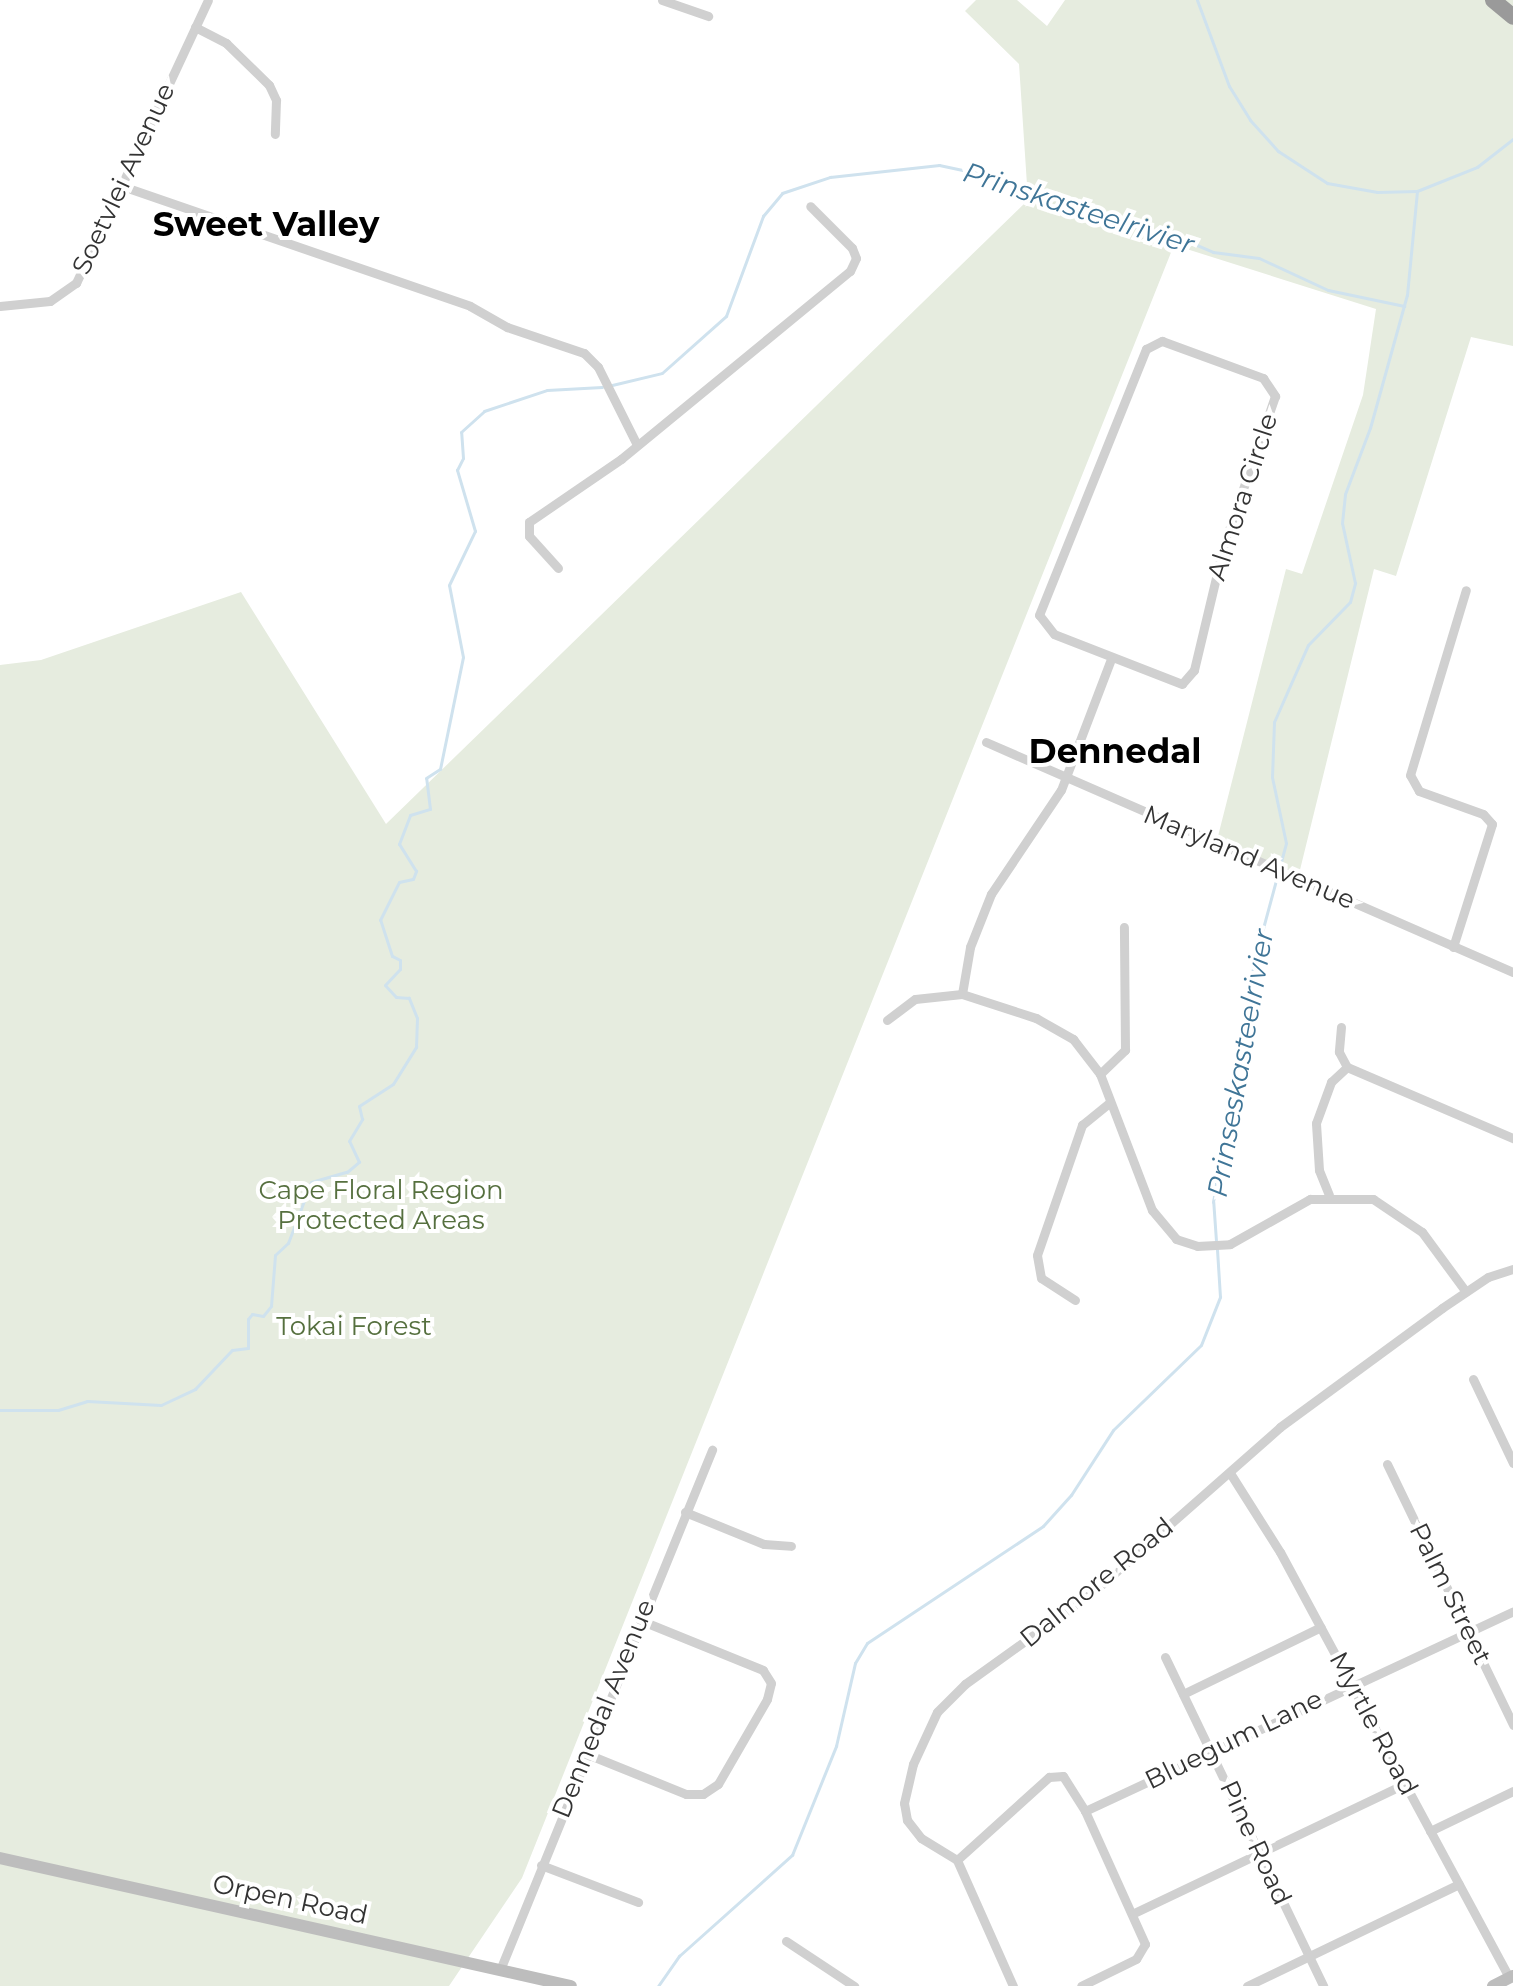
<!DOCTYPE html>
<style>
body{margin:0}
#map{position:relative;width:1513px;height:1986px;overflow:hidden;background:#fff;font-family:Montserrat,sans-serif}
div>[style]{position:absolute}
.green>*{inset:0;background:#e6ecdf}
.stream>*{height:3px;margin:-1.5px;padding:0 1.5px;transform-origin:1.5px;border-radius:1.5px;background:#cfe2ee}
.minor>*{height:9px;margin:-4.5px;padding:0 4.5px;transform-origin:4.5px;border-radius:4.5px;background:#d0d0d0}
.secondary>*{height:12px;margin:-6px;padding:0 6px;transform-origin:6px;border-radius:6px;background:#bdbdbd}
.motorway>*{height:16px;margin:-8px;padding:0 8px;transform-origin:8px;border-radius:8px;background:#9a9a9a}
span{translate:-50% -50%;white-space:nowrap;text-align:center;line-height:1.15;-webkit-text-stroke:8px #fff;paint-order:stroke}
.street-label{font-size:26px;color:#333}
.park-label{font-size:26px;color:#56703f}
.water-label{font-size:28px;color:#3f7597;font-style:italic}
.district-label{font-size:34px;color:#000;font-weight:700}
</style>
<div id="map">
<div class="green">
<div style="clip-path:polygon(976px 0,1017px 0,1047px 26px,1065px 0,1513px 0,1513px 346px,1471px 337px,1396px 576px,1374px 569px,1298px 878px,1216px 844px,1286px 569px,1302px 574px,1363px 395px,1376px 309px,1174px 245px,522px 1878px,449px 1986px,0 1986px,0 665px,41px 660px,241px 592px,386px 824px,1028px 200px,1019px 64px,965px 11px)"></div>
</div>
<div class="stream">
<div style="left:1197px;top:0;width:92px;rotate:69.6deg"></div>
<div style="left:1229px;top:86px;width:40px;rotate:58deg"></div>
<div style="left:1250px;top:120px;width:42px;rotate:47.9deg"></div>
<div style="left:1278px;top:151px;width:59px;rotate:33.1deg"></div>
<div style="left:1327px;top:183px;width:51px;rotate:10.2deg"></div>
<div style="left:1377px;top:192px;width:40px;rotate:-1.4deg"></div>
<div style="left:1417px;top:191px;width:65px;rotate:-21.8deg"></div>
<div style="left:1477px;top:167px;width:46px;rotate:-37.9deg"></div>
<div style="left:612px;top:385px;width:51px;rotate:-13.5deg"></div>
<div style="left:662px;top:373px;width:86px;rotate:-41.7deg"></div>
<div style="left:726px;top:316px;width:107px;rotate:-69.7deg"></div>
<div style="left:763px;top:216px;width:30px;rotate:-50deg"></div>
<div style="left:782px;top:193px;width:51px;rotate:-18.4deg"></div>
<div style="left:830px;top:177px;width:110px;rotate:-6.3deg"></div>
<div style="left:939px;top:165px;width:48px;rotate:12deg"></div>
<div style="left:986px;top:175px;width:175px;rotate:19.1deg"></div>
<div style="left:1151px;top:232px;width:11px;rotate:-10deg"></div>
<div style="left:1162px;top:230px;width:56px;rotate:23.3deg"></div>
<div style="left:1213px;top:252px;width:46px;rotate:7.4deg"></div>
<div style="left:1259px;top:258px;width:76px;rotate:24.9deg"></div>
<div style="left:1328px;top:290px;width:78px;rotate:11.9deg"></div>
<div style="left:1216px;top:1241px;width:39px;rotate:-94deg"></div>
<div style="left:1213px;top:1202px;width:116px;rotate:-81.6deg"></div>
<div style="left:1230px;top:1087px;width:131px;rotate:-79deg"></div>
<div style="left:1255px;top:958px;width:119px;rotate:-74.9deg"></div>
<div style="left:1286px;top:843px;width:67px;rotate:-102deg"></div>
<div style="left:1272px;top:777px;width:55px;rotate:-87.9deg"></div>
<div style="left:1274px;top:722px;width:84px;rotate:-66.2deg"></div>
<div style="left:1308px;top:645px;width:60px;rotate:-45.7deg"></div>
<div style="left:1350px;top:602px;width:20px;rotate:-75deg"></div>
<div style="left:1355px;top:583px;width:61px;rotate:-102.2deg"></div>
<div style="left:1342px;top:523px;width:29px;rotate:-84deg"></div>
<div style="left:1345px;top:494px;width:71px;rotate:-69.3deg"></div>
<div style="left:1370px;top:428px;width:138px;rotate:-74.5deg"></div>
<div style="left:1407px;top:295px;width:104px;rotate:-84.5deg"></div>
<div style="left:0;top:1410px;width:58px"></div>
<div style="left:58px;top:1410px;width:30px;rotate:-17deg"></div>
<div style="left:87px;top:1401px;width:74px;rotate:3.1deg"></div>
<div style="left:161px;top:1405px;width:38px;rotate:-25deg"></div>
<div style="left:195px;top:1389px;width:54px;rotate:-46.5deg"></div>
<div style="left:232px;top:1350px;width:16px;rotate:-7deg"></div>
<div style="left:248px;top:1348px;width:29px;rotate:-90deg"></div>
<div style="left:248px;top:1319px;width:6px;rotate:-51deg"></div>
<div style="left:252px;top:1314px;width:11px;rotate:10deg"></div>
<div style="left:263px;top:1316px;width:13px;rotate:-51deg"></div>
<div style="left:271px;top:1306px;width:51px;rotate:-85.5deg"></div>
<div style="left:275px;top:1255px;width:18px;rotate:-43deg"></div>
<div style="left:288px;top:1243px;width:65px;rotate:-69.3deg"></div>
<div style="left:311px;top:1182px;width:37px;rotate:-16deg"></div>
<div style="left:347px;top:1172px;width:16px;rotate:-40deg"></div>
<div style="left:359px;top:1162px;width:23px;rotate:-115deg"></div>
<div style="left:349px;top:1141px;width:26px;rotate:-59deg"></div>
<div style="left:362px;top:1119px;width:13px;rotate:-103deg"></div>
<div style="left:359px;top:1106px;width:40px;rotate:-32.9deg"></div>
<div style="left:393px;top:1084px;width:44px;rotate:-58.1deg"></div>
<div style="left:416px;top:1047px;width:29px;rotate:-88deg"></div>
<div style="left:417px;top:1018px;width:22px;rotate:-112deg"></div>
<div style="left:409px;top:998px;width:13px;rotate:-176deg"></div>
<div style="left:396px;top:997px;width:16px;rotate:-133deg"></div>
<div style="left:385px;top:985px;width:22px;rotate:-47deg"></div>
<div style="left:400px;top:969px;width:9px;rotate:-90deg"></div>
<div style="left:400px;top:960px;width:9px;rotate:-153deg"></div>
<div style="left:392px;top:956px;width:38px;rotate:-108deg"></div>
<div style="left:380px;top:920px;width:42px;rotate:-63.4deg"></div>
<div style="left:399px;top:882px;width:14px;rotate:-12deg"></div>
<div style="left:413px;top:879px;width:9px;rotate:-69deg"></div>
<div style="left:416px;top:871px;width:32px;rotate:-122deg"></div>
<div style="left:399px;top:844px;width:31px;rotate:-69deg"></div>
<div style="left:410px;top:815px;width:21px;rotate:-17deg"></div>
<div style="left:430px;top:809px;width:31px;rotate:-97deg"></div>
<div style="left:426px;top:778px;width:17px;rotate:-33deg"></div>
<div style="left:440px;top:769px;width:114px;rotate:-78.4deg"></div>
<div style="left:463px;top:657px;width:73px;rotate:-101deg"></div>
<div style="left:449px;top:585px;width:60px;rotate:-64.3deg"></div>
<div style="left:475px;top:531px;width:64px;rotate:-106.4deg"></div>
<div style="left:457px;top:470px;width:13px;rotate:-63deg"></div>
<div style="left:463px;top:458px;width:26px;rotate:-94deg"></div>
<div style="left:461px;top:432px;width:31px;rotate:-42deg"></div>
<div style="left:484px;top:411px;width:66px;rotate:-18.4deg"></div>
<div style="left:547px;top:390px;width:55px;rotate:-3.1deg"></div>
<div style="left:658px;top:1986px;width:37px;rotate:-55deg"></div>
<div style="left:679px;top:1956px;width:152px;rotate:-41.8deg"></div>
<div style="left:792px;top:1855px;width:118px;rotate:-68deg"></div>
<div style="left:836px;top:1746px;width:85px;rotate:-77.1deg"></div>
<div style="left:855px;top:1663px;width:23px;rotate:-59deg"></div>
<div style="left:867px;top:1643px;width:211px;rotate:-33.6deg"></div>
<div style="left:1043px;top:1526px;width:42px;rotate:-47.9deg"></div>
<div style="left:1071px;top:1495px;width:77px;rotate:-57.1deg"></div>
<div style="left:1113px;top:1430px;width:122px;rotate:-44deg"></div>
<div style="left:1201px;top:1345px;width:52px;rotate:-68.4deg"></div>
<div style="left:1220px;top:1297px;width:48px;rotate:-93.6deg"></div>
</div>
<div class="minor">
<div style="left:662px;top:0;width:49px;rotate:19.2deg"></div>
<div style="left:195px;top:27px;width:35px;rotate:27deg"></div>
<div style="left:226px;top:43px;width:60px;rotate:44.3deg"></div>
<div style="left:269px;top:85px;width:17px;rotate:65deg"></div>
<div style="left:276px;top:100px;width:34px;rotate:92deg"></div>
<div style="left:122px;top:186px;width:368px;rotate:19deg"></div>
<div style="left:470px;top:306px;width:43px;rotate:29.6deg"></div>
<div style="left:507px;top:327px;width:81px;rotate:18.7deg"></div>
<div style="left:584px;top:353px;width:20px;rotate:45deg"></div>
<div style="left:598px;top:367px;width:85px;rotate:63.4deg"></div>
<div style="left:0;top:306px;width:50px;rotate:-5.7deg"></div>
<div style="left:50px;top:301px;width:32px;rotate:-35deg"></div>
<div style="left:76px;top:283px;width:312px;rotate:-65deg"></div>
<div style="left:1162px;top:341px;width:108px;rotate:20.1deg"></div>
<div style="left:1263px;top:378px;width:22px;rotate:56deg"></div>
<div style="left:1275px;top:396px;width:157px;rotate:109deg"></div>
<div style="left:1224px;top:544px;width:130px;rotate:103.4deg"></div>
<div style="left:1194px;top:670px;width:18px;rotate:131deg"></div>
<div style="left:1182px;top:684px;width:137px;rotate:-158.7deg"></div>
<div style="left:1054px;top:634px;width:24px;rotate:-128deg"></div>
<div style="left:1039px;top:615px;width:287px;rotate:-68.1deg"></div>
<div style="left:1146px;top:349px;width:18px;rotate:-27deg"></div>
<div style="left:558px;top:568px;width:43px;rotate:-132.2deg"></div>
<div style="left:529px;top:536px;width:14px;rotate:-90deg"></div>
<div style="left:529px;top:522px;width:112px;rotate:-34.4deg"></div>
<div style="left:621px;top:459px;width:296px;rotate:-39.4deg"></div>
<div style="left:850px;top:271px;width:14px;rotate:-65deg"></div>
<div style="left:856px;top:258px;width:11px;rotate:-112deg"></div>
<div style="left:852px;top:248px;width:59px;rotate:-135deg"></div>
<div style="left:986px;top:742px;width:575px;rotate:23.58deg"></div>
<div style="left:1453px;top:947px;width:129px;rotate:-72.4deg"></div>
<div style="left:1492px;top:824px;width:13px;rotate:-132deg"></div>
<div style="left:1483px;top:814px;width:68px;rotate:-160.2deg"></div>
<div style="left:1419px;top:791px;width:18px;rotate:-119deg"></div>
<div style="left:1410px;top:775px;width:193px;rotate:-73.2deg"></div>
<div style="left:962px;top:994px;width:48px;rotate:-80.3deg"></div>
<div style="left:970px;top:947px;width:57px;rotate:-68.4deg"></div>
<div style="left:991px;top:894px;width:125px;rotate:-56.1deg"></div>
<div style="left:1061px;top:790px;width:140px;rotate:-69.1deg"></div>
<div style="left:887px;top:1020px;width:35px;rotate:-37deg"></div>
<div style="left:915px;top:999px;width:47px;rotate:-6.1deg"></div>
<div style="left:962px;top:994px;width:78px;rotate:18deg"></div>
<div style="left:1036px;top:1018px;width:43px;rotate:29.6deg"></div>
<div style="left:1073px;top:1039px;width:44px;rotate:52.4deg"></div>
<div style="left:1100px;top:1074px;width:146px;rotate:69.1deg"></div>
<div style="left:1152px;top:1210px;width:38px;rotate:50deg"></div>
<div style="left:1176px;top:1239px;width:22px;rotate:18deg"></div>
<div style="left:1197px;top:1246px;width:33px;rotate:-3deg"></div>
<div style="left:1230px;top:1244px;width:92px;rotate:-29.4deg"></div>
<div style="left:1310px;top:1199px;width:63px"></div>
<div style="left:1373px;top:1199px;width:59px;rotate:34deg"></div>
<div style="left:1422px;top:1232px;width:74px;rotate:53.7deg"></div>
<div style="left:1341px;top:1027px;width:25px;rotate:95deg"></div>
<div style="left:1339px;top:1052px;width:17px;rotate:62deg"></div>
<div style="left:1347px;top:1067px;width:181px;rotate:23.2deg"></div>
<div style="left:1100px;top:1074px;width:35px;rotate:-44deg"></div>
<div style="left:1125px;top:1050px;width:123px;rotate:-90.5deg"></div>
<div style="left:1329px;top:1195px;width:27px;rotate:-112deg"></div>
<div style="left:1319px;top:1170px;width:47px;rotate:-93.7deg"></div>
<div style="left:1316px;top:1123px;width:44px;rotate:-69.9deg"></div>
<div style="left:1331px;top:1082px;width:22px;rotate:-43deg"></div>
<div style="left:1075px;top:1300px;width:40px;rotate:-147.1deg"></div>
<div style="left:1041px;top:1278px;width:23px;rotate:-100deg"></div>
<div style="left:1037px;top:1255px;width:138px;rotate:-70.9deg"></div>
<div style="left:1082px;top:1125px;width:36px;rotate:-39deg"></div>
<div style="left:1473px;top:1379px;width:93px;rotate:64.5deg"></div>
<div style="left:1387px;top:1464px;width:290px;rotate:64.2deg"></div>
<div style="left:1230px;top:1473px;width:93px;rotate:57.7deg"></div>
<div style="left:1280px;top:1552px;width:484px;rotate:61.7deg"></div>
<div style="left:685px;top:1512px;width:85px;rotate:22.1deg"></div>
<div style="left:764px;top:1544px;width:27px;rotate:4deg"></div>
<div style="left:1165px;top:1657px;width:365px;rotate:64.3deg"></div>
<div style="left:1183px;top:1694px;width:153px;rotate:-25.9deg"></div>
<div style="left:587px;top:1754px;width:107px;rotate:22deg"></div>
<div style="left:686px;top:1794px;width:17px"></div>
<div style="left:703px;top:1794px;width:18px;rotate:-34deg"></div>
<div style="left:718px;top:1784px;width:98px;rotate:-60deg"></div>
<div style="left:767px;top:1699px;width:16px;rotate:-76deg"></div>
<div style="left:771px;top:1683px;width:15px;rotate:-122deg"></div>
<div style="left:763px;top:1670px;width:133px;rotate:-157.9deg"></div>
<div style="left:1085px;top:1811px;width:472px;rotate:-25deg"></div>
<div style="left:1430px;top:1831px;width:92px;rotate:-25.7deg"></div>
<div style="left:957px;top:1860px;width:124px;rotate:-42.1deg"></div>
<div style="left:1049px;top:1777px;width:14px;rotate:-4deg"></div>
<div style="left:1063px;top:1776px;width:41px;rotate:57.8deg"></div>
<div style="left:1085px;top:1811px;width:146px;rotate:65.7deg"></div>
<div style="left:1145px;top:1944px;width:17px;rotate:121deg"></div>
<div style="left:1136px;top:1959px;width:61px;rotate:153.9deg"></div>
<div style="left:541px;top:1865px;width:104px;rotate:20.9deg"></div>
<div style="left:1134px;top:1913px;width:299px;rotate:-25.5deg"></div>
<div style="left:786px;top:1941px;width:82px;rotate:33.5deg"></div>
<div style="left:500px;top:1970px;width:562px;rotate:-67.82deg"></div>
<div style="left:1013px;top:1986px;width:138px;rotate:-114deg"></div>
<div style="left:957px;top:1860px;width:42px;rotate:-148.6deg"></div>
<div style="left:921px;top:1838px;width:23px;rotate:-128deg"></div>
<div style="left:907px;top:1820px;width:17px;rotate:-100deg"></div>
<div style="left:904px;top:1803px;width:40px;rotate:-77deg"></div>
<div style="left:913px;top:1764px;width:57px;rotate:-65.2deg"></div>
<div style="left:937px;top:1712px;width:40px;rotate:-45deg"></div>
<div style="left:965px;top:1684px;width:158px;rotate:-35.7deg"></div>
<div style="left:1093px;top:1592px;width:249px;rotate:-41.4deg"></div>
<div style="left:1280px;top:1427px;width:201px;rotate:-36.3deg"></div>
<div style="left:1442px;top:1308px;width:55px;rotate:-34deg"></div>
<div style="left:1488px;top:1277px;width:26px;rotate:-18deg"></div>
<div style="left:1247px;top:1986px;width:235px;rotate:-25.7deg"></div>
</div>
<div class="secondary">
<div style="left:0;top:1858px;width:585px;rotate:12.64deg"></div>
<div style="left:1493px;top:1986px;width:22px;rotate:-27deg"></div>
</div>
<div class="motorway">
<div style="left:1493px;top:0;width:26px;rotate:40deg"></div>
</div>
<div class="street-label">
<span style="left:124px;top:179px;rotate:-65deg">Soetvlei Avenue</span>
<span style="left:1243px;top:497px;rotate:-72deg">Almora Circle</span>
<span style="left:1249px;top:858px;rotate:23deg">Maryland Avenue</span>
<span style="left:1097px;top:1583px;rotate:-39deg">Dalmore Road</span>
<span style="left:1450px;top:1594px;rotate:64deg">Palm Street</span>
<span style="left:604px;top:1709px;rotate:-68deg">Dennedal Avenue</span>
<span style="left:1373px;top:1724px;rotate:62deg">Myrtle Road</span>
<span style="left:1234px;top:1740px;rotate:-26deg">Bluegum Lane</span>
<span style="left:1255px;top:1843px;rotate:65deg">Pine Road</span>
<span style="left:290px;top:1900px;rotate:12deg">Orpen Road</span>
</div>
<div class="park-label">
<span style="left:381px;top:1206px">Cape Floral Region<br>Protected Areas</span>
<span style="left:354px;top:1327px">Tokai Forest</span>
</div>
<div class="water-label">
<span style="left:1079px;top:208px;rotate:18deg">Prinskasteelrivier</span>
<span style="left:1240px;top:1063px;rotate:-80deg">Prinseskasteelrivier</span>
</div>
<div class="district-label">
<span style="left:266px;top:225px">Sweet Valley</span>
<span style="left:1115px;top:752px">Dennedal</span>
</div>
</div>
